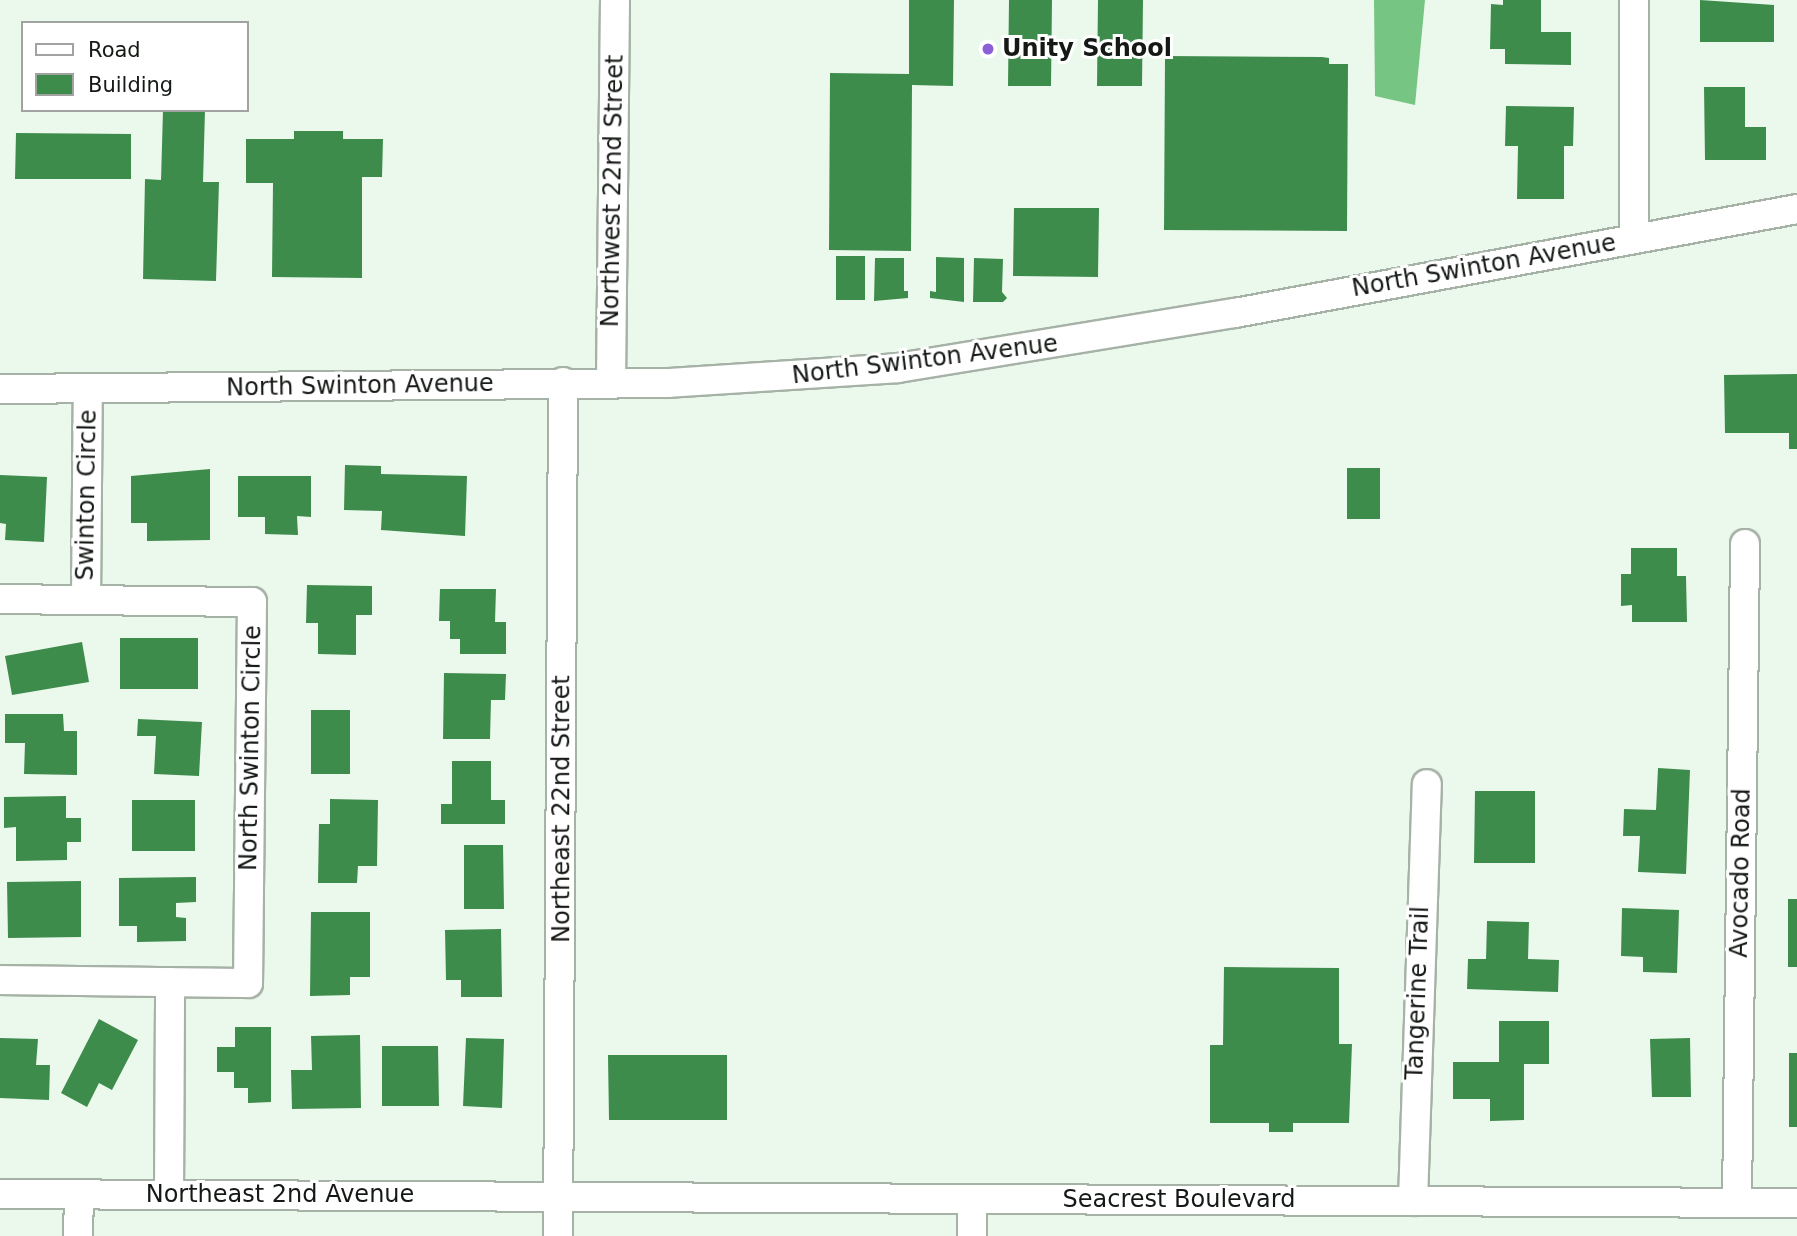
<!DOCTYPE html>
<style>
body{margin:0}
#map{position:relative;width:1797px;height:1236px;overflow:hidden;background:#ebf8ec;font-family:"DejaVu Sans",sans-serif}
div>[style]{position:absolute}
.water>*{inset:0;background:#76c582}
.building>*{inset:0;background:#3e8c4c}
.roads{filter:drop-shadow(2px 0 #a7b2a7) drop-shadow(-2px 0 #a7b2a7) drop-shadow(0 2px #a7b2a7) drop-shadow(0 -2px #a7b2a7)}
.minor>*{height:28px;margin:-14px;padding:0 14px;transform-origin:14px;border-radius:14px;background:#fff}
.dots>*{width:19px;height:19px;translate:-50% -50%;box-sizing:border-box;border:4px solid #fff;border-radius:50%}
span{translate:-50% -50%;white-space:nowrap;text-align:center;line-height:1.15;-webkit-text-stroke:6px #fff;paint-order:stroke}
.poi-label{font-size:24px;color:#151915;font-weight:700}
.left{translate:0 -50%;text-align:left}
.street-label{font-size:24px;color:#151915}
.legend{position:absolute;left:21px;top:21px;width:228px;height:91px;box-sizing:border-box;background:#fff;border:2px solid #a1a3a1;margin:0;padding:9px 12px;list-style:none;font-size:21px;color:#151915}
.legend li{display:flex;align-items:center;gap:14px;height:35px}
.legend b{width:35px;border:2px solid #a1a3a1}
</style>
<div id="map">
<div class="water">
<div style="clip-path:polygon(1374px 0,1425px 0,1415px 105px,1375px 96px)"></div>
</div>
<div class="building">
<div style="clip-path:polygon(909px 0,954px 0,953px 86px,912px 85px,911px 251px,829px 250px,830px 73px,909px 74px)"></div>
<div style="clip-path:polygon(1009px 0,1052px 0,1051px 86px,1008px 86px)"></div>
<div style="clip-path:polygon(1098px 0,1143px 0,1142px 86px,1097px 86px)"></div>
<div style="clip-path:polygon(1503px 0,1541px 0,1541px 32px,1571px 32px,1571px 65px,1505px 64px,1505px 49px,1490px 49px,1491px 4px,1503px 5px)"></div>
<div style="clip-path:polygon(1700px 0,1774px 5px,1774px 42px,1700px 42px)"></div>
<div style="clip-path:polygon(1165px 56px,1322px 57px,1329px 58px,1329px 64px,1348px 64px,1347px 231px,1164px 230px)"></div>
<div style="clip-path:polygon(1704px 87px,1745px 87px,1745px 127px,1766px 127px,1766px 160px,1705px 160px)"></div>
<div style="clip-path:polygon(1506px 106px,1574px 107px,1573px 146px,1564px 146px,1564px 199px,1517px 199px,1518px 146px,1505px 146px)"></div>
<div style="clip-path:polygon(163px 110px,205px 110px,203px 182px,219px 182px,216px 281px,143px 279px,145px 179px,161px 180px)"></div>
<div style="clip-path:polygon(294px 131px,343px 131px,343px 139px,383px 139px,382px 177px,362px 177px,362px 278px,272px 277px,273px 183px,246px 183px,246px 139px,294px 139px)"></div>
<div style="clip-path:polygon(16px 133px,131px 134px,131px 179px,15px 179px)"></div>
<div style="clip-path:polygon(1014px 208px,1099px 208px,1098px 277px,1013px 276px)"></div>
<div style="clip-path:polygon(836px 256px,865px 256px,865px 300px,836px 300px)"></div>
<div style="clip-path:polygon(936px 257px,964px 258px,964px 302px,930px 298px,930px 291px,936px 292px)"></div>
<div style="clip-path:polygon(875px 258px,904px 258px,904px 291px,908px 291px,908px 298px,874px 301px)"></div>
<div style="clip-path:polygon(974px 258px,1003px 259px,1002px 292px,1007px 298px,1003px 302px,973px 302px)"></div>
<div style="clip-path:polygon(1797px 374px,1797px 449px,1789px 449px,1789px 433px,1725px 433px,1724px 375px)"></div>
<div style="clip-path:polygon(345px 465px,381px 466px,381px 474px,467px 476px,465px 536px,381px 530px,382px 511px,344px 510px)"></div>
<div style="clip-path:polygon(1347px 468px,1380px 468px,1380px 519px,1347px 519px)"></div>
<div style="clip-path:polygon(210px 469px,210px 540px,147px 541px,147px 523px,131px 523px,131px 476px)"></div>
<div style="clip-path:polygon(0 475px,47px 477px,44px 542px,5px 540px,6px 524px,0 523px)"></div>
<div style="clip-path:polygon(238px 476px,311px 476px,311px 517px,297px 516px,298px 535px,265px 534px,265px 517px,238px 517px)"></div>
<div style="clip-path:polygon(1631px 548px,1677px 548px,1677px 576px,1686px 576px,1687px 622px,1632px 622px,1632px 605px,1621px 606px,1621px 574px,1631px 574px)"></div>
<div style="clip-path:polygon(307px 585px,372px 586px,372px 615px,356px 615px,356px 655px,318px 654px,318px 623px,306px 623px)"></div>
<div style="clip-path:polygon(440px 589px,496px 589px,495px 622px,506px 622px,506px 654px,460px 654px,460px 639px,450px 639px,450px 621px,439px 621px)"></div>
<div style="clip-path:polygon(120px 638px,198px 638px,198px 689px,120px 689px)"></div>
<div style="clip-path:polygon(82px 642px,89px 682px,12px 695px,5px 656px)"></div>
<div style="clip-path:polygon(444px 673px,506px 674px,505px 700px,491px 700px,490px 739px,443px 739px)"></div>
<div style="clip-path:polygon(311px 710px,350px 710px,350px 774px,311px 774px)"></div>
<div style="clip-path:polygon(5px 714px,63px 714px,64px 731px,77px 731px,77px 775px,24px 774px,25px 743px,5px 743px)"></div>
<div style="clip-path:polygon(138px 719px,202px 722px,199px 776px,154px 774px,156px 736px,137px 736px)"></div>
<div style="clip-path:polygon(452px 761px,491px 761px,491px 800px,505px 800px,505px 824px,441px 824px,441px 804px,452px 804px)"></div>
<div style="clip-path:polygon(1658px 768px,1690px 770px,1686px 874px,1638px 872px,1640px 836px,1623px 836px,1624px 809px,1656px 810px)"></div>
<div style="clip-path:polygon(1475px 791px,1535px 791px,1535px 863px,1474px 863px)"></div>
<div style="clip-path:polygon(66px 796px,66px 818px,81px 818px,81px 842px,67px 842px,67px 860px,16px 861px,16px 827px,4px 828px,4px 797px)"></div>
<div style="clip-path:polygon(330px 799px,378px 800px,377px 866px,358px 866px,357px 883px,318px 883px,319px 824px,330px 824px)"></div>
<div style="clip-path:polygon(132px 800px,195px 800px,195px 851px,132px 851px)"></div>
<div style="clip-path:polygon(464px 845px,503px 845px,504px 909px,464px 909px)"></div>
<div style="clip-path:polygon(196px 877px,196px 902px,176px 903px,176px 917px,186px 918px,186px 941px,137px 942px,137px 926px,119px 926px,119px 878px)"></div>
<div style="clip-path:polygon(81px 881px,81px 937px,8px 938px,7px 882px)"></div>
<div style="clip-path:polygon(1788px 899px,1797px 899px,1797px 967px,1788px 967px)"></div>
<div style="clip-path:polygon(1622px 908px,1679px 910px,1677px 973px,1643px 972px,1643px 957px,1621px 956px)"></div>
<div style="clip-path:polygon(311px 912px,370px 912px,370px 977px,350px 977px,350px 995px,310px 996px)"></div>
<div style="clip-path:polygon(1487px 921px,1529px 922px,1528px 959px,1559px 960px,1558px 992px,1467px 989px,1468px 959px,1486px 959px)"></div>
<div style="clip-path:polygon(501px 929px,502px 997px,461px 997px,461px 980px,446px 980px,445px 930px)"></div>
<div style="clip-path:polygon(1224px 967px,1339px 968px,1339px 1044px,1352px 1044px,1349px 1123px,1293px 1123px,1293px 1132px,1269px 1132px,1269px 1123px,1210px 1123px,1210px 1045px,1223px 1045px)"></div>
<div style="clip-path:polygon(99px 1019px,138px 1040px,112px 1090px,99px 1083px,87px 1107px,61px 1093px)"></div>
<div style="clip-path:polygon(1499px 1021px,1549px 1021px,1549px 1064px,1524px 1064px,1524px 1120px,1490px 1121px,1490px 1099px,1453px 1099px,1453px 1062px,1499px 1062px)"></div>
<div style="clip-path:polygon(235px 1027px,271px 1027px,271px 1102px,248px 1103px,248px 1088px,234px 1088px,234px 1072px,217px 1072px,217px 1047px,235px 1047px)"></div>
<div style="clip-path:polygon(360px 1035px,361px 1108px,292px 1109px,291px 1070px,312px 1070px,311px 1036px)"></div>
<div style="clip-path:polygon(0 1038px,38px 1039px,36px 1065px,50px 1065px,49px 1100px,0 1098px)"></div>
<div style="clip-path:polygon(466px 1038px,504px 1039px,502px 1108px,463px 1106px)"></div>
<div style="clip-path:polygon(1690px 1038px,1691px 1097px,1652px 1097px,1650px 1039px)"></div>
<div style="clip-path:polygon(382px 1046px,438px 1046px,439px 1106px,382px 1106px)"></div>
<div style="clip-path:polygon(1789px 1053px,1797px 1053px,1797px 1127px,1789px 1127px)"></div>
<div style="clip-path:polygon(608px 1055px,727px 1055px,727px 1120px,609px 1120px)"></div>
</div>
<div class="roads">
<div class="minor">
<div style="left:1634px;top:239px;width:239px;rotate:-90deg"></div>
<div style="left:611px;top:383px;width:383px;rotate:-89.4deg"></div>
<div style="left:0;top:389px;width:668px;rotate:-0.51deg"></div>
<div style="left:668px;top:383px;width:230px;rotate:-3.7deg"></div>
<div style="left:898px;top:368px;width:341px;rotate:-9.3deg"></div>
<div style="left:1235px;top:313px;width:572px;rotate:-10.48deg"></div>
<div style="left:0;top:599px;width:252px;rotate:0.7deg"></div>
<div style="left:252px;top:602px;width:381px;rotate:90.6deg"></div>
<div style="left:248px;top:983px;width:248px;rotate:-179.3deg"></div>
<div style="left:86px;top:600px;width:210px;rotate:-89.5deg"></div>
<div style="left:0;top:1194px;width:1797px;rotate:0.29deg"></div>
<div style="left:169px;top:1195px;width:213px;rotate:-89.7deg"></div>
<div style="left:1413px;top:1201px;width:417px;rotate:-88.1deg"></div>
<div style="left:1737px;top:1203px;width:659px;rotate:-89.3deg"></div>
<div style="left:78px;top:1236px;width:42px;rotate:-88.6deg"></div>
<div style="left:558px;top:1236px;width:854px;rotate:-89.66deg"></div>
<div style="left:972px;top:1236px;width:37px;rotate:-90deg"></div>
</div>
</div>
<div class="dots">
<div style="left:988px;top:49px;background:#8c5fd9"></div>
</div>
<div class="poi-label">
<span class="left" style="left:1002px;top:49px">Unity School</span>
</div>
<div class="street-label">
<span style="left:613px;top:191px;rotate:-89deg">Northwest 22nd Street</span>
<span style="left:1484px;top:266px;rotate:-10deg">North Swinton Avenue</span>
<span style="left:925px;top:360px;rotate:-7deg">North Swinton Avenue</span>
<span style="left:360px;top:386px;rotate:-1deg">North Swinton Avenue</span>
<span style="left:87px;top:495px;rotate:-89deg">Swinton Circle</span>
<span style="left:251px;top:748px;rotate:-89deg">North Swinton Circle</span>
<span style="left:562px;top:809px;rotate:-90deg">Northeast 22nd Street</span>
<span style="left:1741px;top:873px;rotate:-89deg">Avocado Road</span>
<span style="left:1418px;top:993px;rotate:-88deg">Tangerine Trail</span>
<span style="left:280px;top:1195px">Northeast 2nd Avenue</span>
<span style="left:1179px;top:1200px">Seacrest Boulevard</span>
</div>
<ul class="legend">
<li><b style="height:9px;background:#fff"></b>Road</li>
<li><b style="height:19px;background:#3e8c4c"></b>Building</li>
</ul>
</div>
